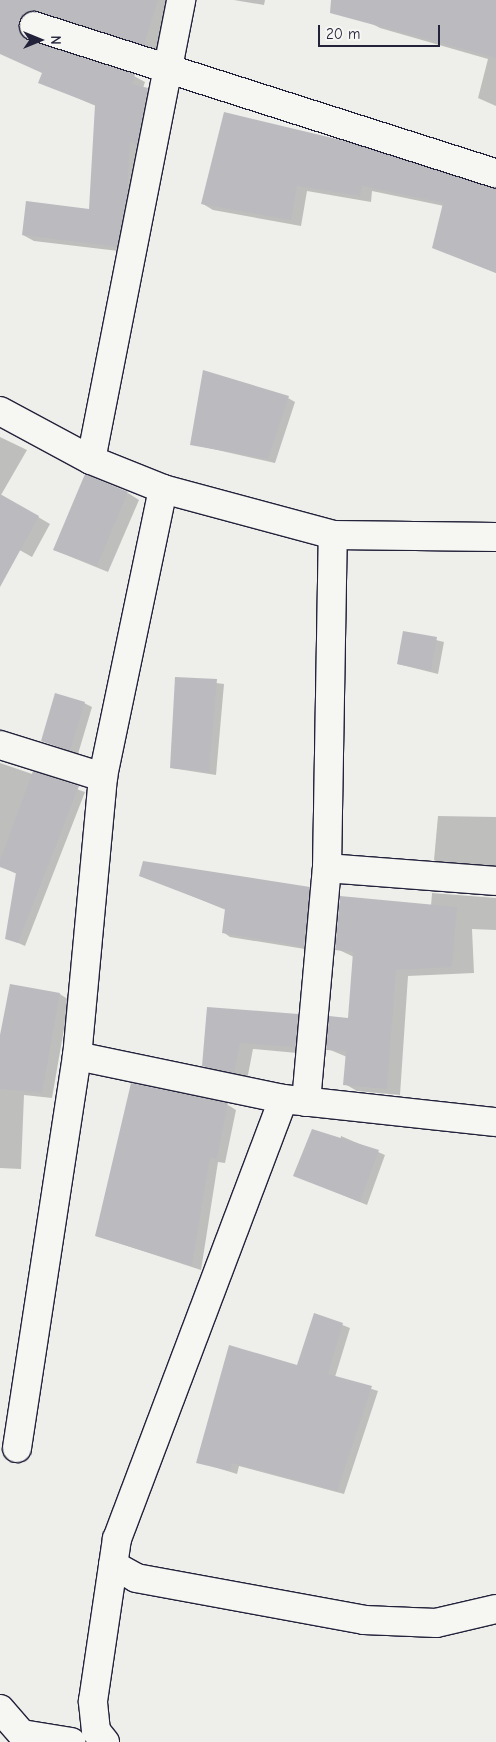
<!DOCTYPE html>
<style>
body{margin:0}
#map{position:relative;width:496px;height:1742px;overflow:hidden;background:#eeeeeb;font-family:"Comic Neue",sans-serif}
div>[style]{position:absolute}
.shadow>*{inset:0;background:#0003}
.building>*{inset:0;background:#bbbbbf}
.roads{filter:drop-shadow(1px 0 #22223b) drop-shadow(-1px 0 #22223b) drop-shadow(0 1px #22223b) drop-shadow(0 -1px #22223b)}
.minor>*{height:28px;margin:-14px;padding:0 14px;transform-origin:14px;border-radius:14px;background:#f6f6f2}
span{translate:-50% -50%;white-space:nowrap;text-align:center;line-height:1.15;-webkit-text-stroke:4px #f6f6f2;paint-order:stroke}
.north{position:absolute;left:15px;top:15px;width:50px;height:50px;-webkit-text-stroke:4px #f6f6f2;paint-order:stroke;rotate:90deg;font-size:14px;font-weight:700;line-height:20px;text-align:center;color:#22223b}
.north::after{content:'';display:block;margin:auto;width:18px;height:22px;background:#22223b;clip-path:polygon(50% 0,100% 100%,50% 72%,0 100%)}
.scale{position:absolute;left:318px;top:25px;width:122px;height:22px;box-sizing:border-box;border:2px solid #22223b;border-top:0;padding-left:6px;font-size:15px;line-height:18px;white-space:nowrap;color:#22223b;-webkit-text-stroke:4px #f6f6f2;paint-order:stroke}
</style>
<div id="map">
<div class="shadow">
<div style="clip-path:polygon(34px 0,173px 0,157px 51px,43px 18px,30px 11px)"></div>
<div style="clip-path:polygon(234px 0,265px 0,264px 5px)"></div>
<div style="clip-path:polygon(372px 0,496px 0,496px 106px,478px 98px,488px 59px,380px 28px,367px 21px)"></div>
<div style="clip-path:polygon(22px 36px,134px 76px,145px 82px,143px 88px,158px 95px,127px 252px,34px 241px,23px 235px,90px 210px,96px 106px,40px 82px,43px 73px)"></div>
<div style="clip-path:polygon(225px 114px,496px 189px,496px 273px,433px 247px,444px 206px,372px 191px,371px 202px,307px 191px,301px 226px,213px 210px,203px 204px)"></div>
<div style="clip-path:polygon(288px 398px,295px 402px,275px 463px,191px 444px)"></div>
<div style="clip-path:polygon(0 437px,27px 450px,1px 495px,50px 524px,32px 557px,0 539px)"></div>
<div style="clip-path:polygon(128px 493px,139px 500px,108px 572px,54px 550px)"></div>
<div style="clip-path:polygon(404px 632px,444px 642px,438px 674px,398px 664px)"></div>
<div style="clip-path:polygon(176px 678px,224px 684px,216px 775px,171px 768px)"></div>
<div style="clip-path:polygon(84px 703px,92px 707px,78px 754px,43px 741px)"></div>
<div style="clip-path:polygon(0 763px,85px 792px,25px 946px,7px 938px,17px 874px,0 866px)"></div>
<div style="clip-path:polygon(438px 816px,496px 817px,496px 871px,447px 867px,434px 860px)"></div>
<div style="clip-path:polygon(141px 875px,309px 888px,316px 892px,311px 950px,230px 937px,223px 932px,226px 910px)"></div>
<div style="clip-path:polygon(432px 893px,496px 898px,496px 930px,472px 929px,474px 973px,408px 976px,400px 1095px,357px 1091px,345px 1084px,347px 1057px,328px 1049px,350px 1019px,354px 957px,337px 949px,431px 906px)"></div>
<div style="clip-path:polygon(60px 994px,69px 1000px,52px 1098px,24px 1095px,21px 1169px,0 1168px,0 1041px)"></div>
<div style="clip-path:polygon(208px 1008px,298px 1015px,311px 1023px,308px 1054px,253px 1049px,247px 1080px,216px 1073px,203px 1065px)"></div>
<div style="clip-path:polygon(228px 1105px,236px 1110px,225px 1163px,218px 1162px,201px 1270px,97px 1236px)"></div>
<div style="clip-path:polygon(341px 1136px,385px 1155px,367px 1205px,294px 1175px,340px 1142px)"></div>
<div style="clip-path:polygon(315px 1314px,350px 1328px,335px 1377px,378px 1391px,344px 1494px,239px 1466px,237px 1474px,198px 1462px,298px 1366px)"></div>
</div>
<div class="building">
<div style="clip-path:polygon(0 0,158px 0,144px 45px,39px 11px,24px 14px,19px 22px,19px 30px,29px 41px,135px 74px,132px 84px,148px 88px,137px 144px,130px 142px,127px 195px,117px 247px,22px 235px,26px 201px,89px 209px,95px 105px,38px 83px,42px 73px,0 54px)"></div>
<div style="clip-path:polygon(331px 0,496px 0,496px 58px,330px 13px)"></div>
<div style="clip-path:polygon(224px 112px,349px 142px,496px 188px,496px 273px,432px 248px,443px 203px,362px 186px,360px 196px,297px 186px,291px 220px,201px 204px)"></div>
<div style="clip-path:polygon(203px 370px,289px 396px,268px 459px,190px 445px)"></div>
<div style="clip-path:polygon(85px 474px,128px 492px,97px 566px,53px 550px)"></div>
<div style="clip-path:polygon(0 494px,39px 516px,0 587px)"></div>
<div style="clip-path:polygon(403px 631px,437px 637px,431px 671px,397px 664px)"></div>
<div style="clip-path:polygon(175px 677px,217px 679px,209px 772px,170px 768px)"></div>
<div style="clip-path:polygon(55px 693px,85px 702px,70px 751px,41px 741px)"></div>
<div style="clip-path:polygon(33px 771px,79px 786px,18px 943px,5px 939px,16px 873px,0 867px,0 860px)"></div>
<div style="clip-path:polygon(143px 861px,310px 887px,304px 947px,222px 933px,225px 909px,139px 876px)"></div>
<div style="clip-path:polygon(340px 896px,457px 907px,452px 967px,396px 970px,387px 1089px,343px 1085px,346px 1051px,326px 1050px,329px 1016px,348px 1018px,353px 952px,335px 950px)"></div>
<div style="clip-path:polygon(10px 984px,60px 993px,42px 1093px,0 1089px,0 1035px)"></div>
<div style="clip-path:polygon(207px 1007px,298px 1014px,295px 1047px,240px 1043px,234px 1073px,202px 1066px)"></div>
<div style="clip-path:polygon(131px 1083px,228px 1103px,217px 1159px,210px 1158px,192px 1266px,95px 1236px)"></div>
<div style="clip-path:polygon(312px 1129px,379px 1150px,360px 1202px,293px 1176px)"></div>
<div style="clip-path:polygon(314px 1313px,343px 1323px,328px 1374px,372px 1386px,337px 1491px,232px 1463px,230px 1471px,196px 1463px,229px 1345px,297px 1365px)"></div>
</div>
<div class="roads">
<div class="minor">
<div style="left:34px;top:26px;width:485px;rotate:17.7deg"></div>
<div style="left:0;top:411px;width:103px;rotate:28.3deg"></div>
<div style="left:91px;top:460px;width:78px;rotate:21.9deg"></div>
<div style="left:163px;top:489px;width:176px;rotate:15.1deg"></div>
<div style="left:333px;top:535px;width:163px;rotate:0.7deg"></div>
<div style="left:91px;top:460px;width:469px;rotate:-78.9deg"></div>
<div style="left:163px;top:489px;width:294px;rotate:101.8deg"></div>
<div style="left:103px;top:777px;width:280px;rotate:95.3deg"></div>
<div style="left:77px;top:1056px;width:210px;rotate:11.8deg"></div>
<div style="left:283px;top:1099px;width:214px;rotate:6.2deg"></div>
<div style="left:0;top:745px;width:108px;rotate:17.3deg"></div>
<div style="left:327px;top:868px;width:333px;rotate:-89deg"></div>
<div style="left:306px;top:1102px;width:235px;rotate:-84.9deg"></div>
<div style="left:327px;top:868px;width:169px;rotate:4.4deg"></div>
<div style="left:17px;top:1448px;width:397px;rotate:-81.3deg"></div>
<div style="left:113px;top:1565px;width:26px;rotate:29deg"></div>
<div style="left:136px;top:1578px;width:232px;rotate:10.4deg"></div>
<div style="left:364px;top:1620px;width:72px;rotate:2.4deg"></div>
<div style="left:436px;top:1623px;width:62px;rotate:-13.1deg"></div>
<div style="left:0;top:1709px;width:33px;rotate:49deg"></div>
<div style="left:22px;top:1734px;width:50px;rotate:9.3deg"></div>
<div style="left:105px;top:1742px;width:14px;rotate:-129deg"></div>
<div style="left:96px;top:1731px;width:30px;rotate:-96deg"></div>
<div style="left:93px;top:1701px;width:164px;rotate:-81.6deg"></div>
<div style="left:117px;top:1539px;width:470px;rotate:-69.3deg"></div>
</div>
</div>
<div class="north">N</div>
<div class="scale">20 m</div>
</div>
